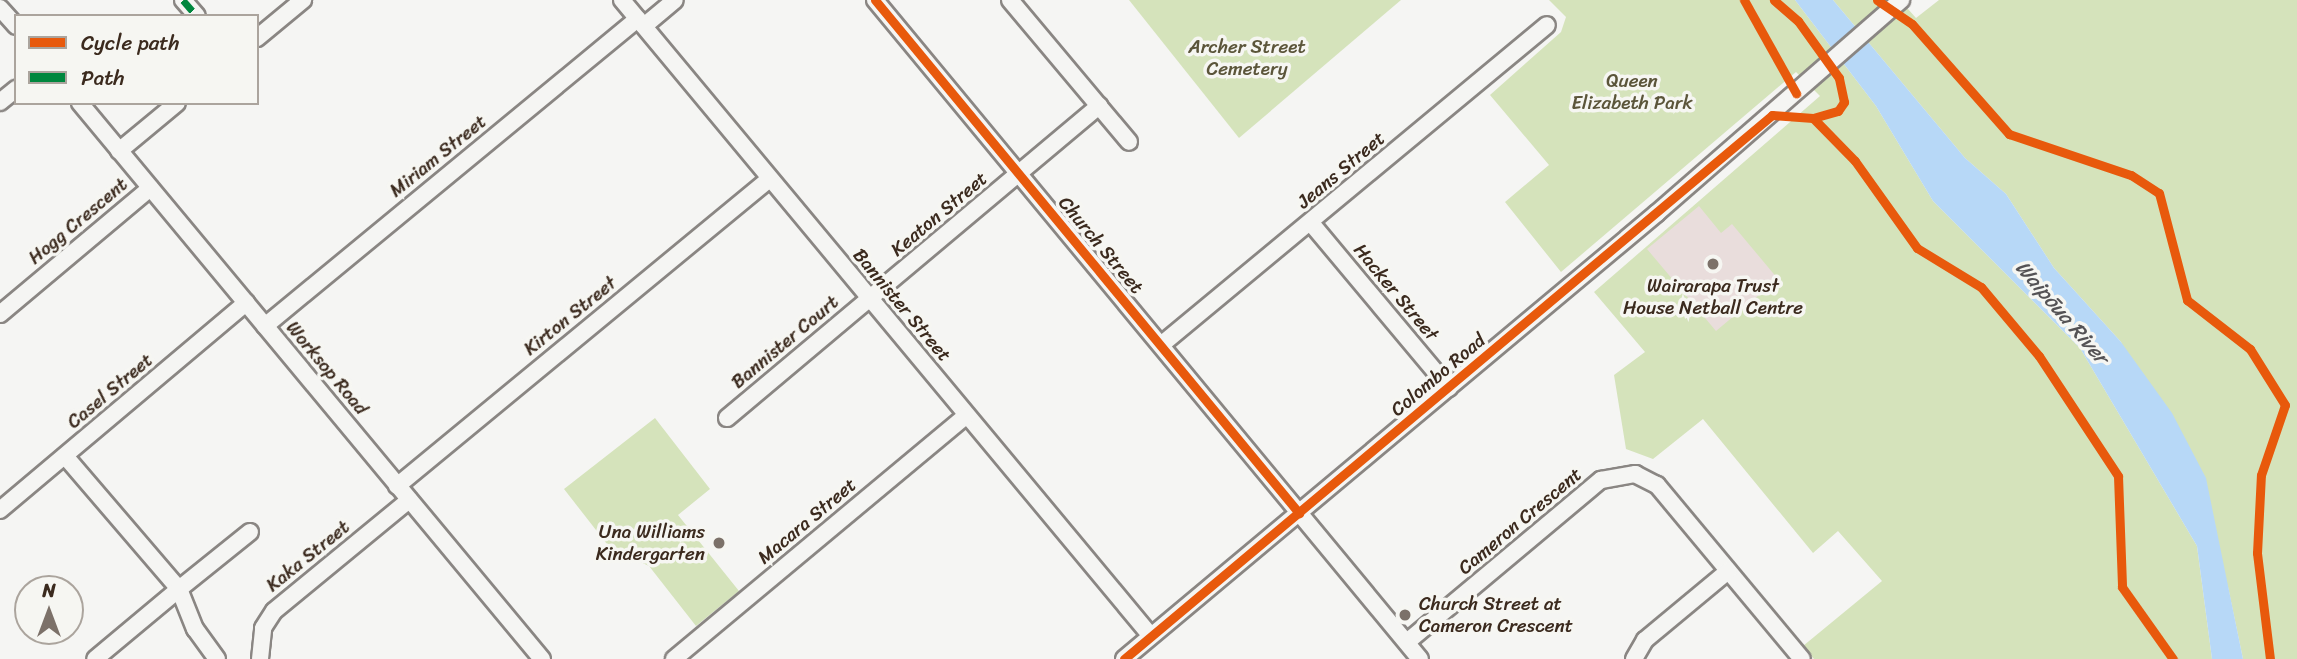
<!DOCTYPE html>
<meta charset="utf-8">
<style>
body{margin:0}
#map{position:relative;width:2297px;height:659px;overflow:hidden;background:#f5f5f3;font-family:Sriracha,sans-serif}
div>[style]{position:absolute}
.green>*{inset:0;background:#d5e3bb}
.water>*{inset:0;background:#b7d8f7}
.building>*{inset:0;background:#e9dddc}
.roads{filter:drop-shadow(2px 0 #8a8683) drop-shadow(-2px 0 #8a8683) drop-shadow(0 2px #8a8683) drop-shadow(0 -2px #8a8683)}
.minor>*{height:16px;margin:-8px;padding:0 8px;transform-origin:8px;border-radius:8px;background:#f5f5f3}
.quiet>*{height:7px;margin-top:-3.5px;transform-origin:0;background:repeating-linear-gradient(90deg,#00873e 0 14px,transparent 0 21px)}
.cycleway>*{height:9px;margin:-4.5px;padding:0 4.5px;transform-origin:4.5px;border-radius:4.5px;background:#e8590c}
.dots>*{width:19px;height:19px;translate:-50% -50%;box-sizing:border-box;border:4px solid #f6f6f2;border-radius:50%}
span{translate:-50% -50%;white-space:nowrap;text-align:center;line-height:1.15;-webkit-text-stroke:7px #f6f6f2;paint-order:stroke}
.park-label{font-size:19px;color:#5b553a}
.street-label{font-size:19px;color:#3b2a1e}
.poi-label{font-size:19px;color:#3b2a1e}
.right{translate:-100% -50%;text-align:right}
.left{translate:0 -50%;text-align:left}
.water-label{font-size:21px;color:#545255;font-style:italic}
.legend{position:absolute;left:14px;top:14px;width:245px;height:91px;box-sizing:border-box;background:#f6f6f2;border:2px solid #aba49d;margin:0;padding:9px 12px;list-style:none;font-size:21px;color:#3b2a1e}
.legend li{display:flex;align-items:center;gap:14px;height:35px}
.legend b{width:35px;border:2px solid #aba49d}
.north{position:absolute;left:14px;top:575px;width:70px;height:70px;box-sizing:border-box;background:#f6f6f2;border:2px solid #aba49d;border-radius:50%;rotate:0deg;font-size:19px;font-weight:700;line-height:28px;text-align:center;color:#3b2a1e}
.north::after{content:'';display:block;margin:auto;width:24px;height:32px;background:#7c7169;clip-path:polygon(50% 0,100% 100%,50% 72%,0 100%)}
</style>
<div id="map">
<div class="green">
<div style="clip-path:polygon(1129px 0,1401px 0,1239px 138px)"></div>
<div style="clip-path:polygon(1549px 0,1795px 0,1876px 106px,1933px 201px,2080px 348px,2197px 546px,2212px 659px,1814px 659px,1803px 646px,1882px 581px,1838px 531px,1813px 553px,1703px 419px,1653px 459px,1626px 449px,1614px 375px,1645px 352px,1594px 292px,1820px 96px,1796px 72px,1561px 272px,1505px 202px,1549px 165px,1490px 95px,1561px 32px,1566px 17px)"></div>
<div style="clip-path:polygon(1833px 0,1900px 0,1916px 18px,1939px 0,2297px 0,2297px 659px,2243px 659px,2228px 587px,2121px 342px,2054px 268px,2006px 194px,1965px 158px)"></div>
<div style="clip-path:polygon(655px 418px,710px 489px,678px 515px,739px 591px,696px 626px,649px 566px,610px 548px,564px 489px)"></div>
</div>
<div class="water">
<div style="clip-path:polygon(1795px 0,1833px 0,1965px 158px,2006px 194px,2054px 268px,2121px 342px,2172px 413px,2206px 478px,2243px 659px,2212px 659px,2197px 546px,2080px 348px,1933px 201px,1876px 106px)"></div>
</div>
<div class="building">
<div style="clip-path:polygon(1699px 206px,1721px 233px,1732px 224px,1778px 279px,1716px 331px,1647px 249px)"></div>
</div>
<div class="roads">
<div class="minor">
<div style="left:183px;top:0;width:21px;rotate:49deg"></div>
<div style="left:622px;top:0;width:827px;rotate:50.25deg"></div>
<div style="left:875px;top:0;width:855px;rotate:50.41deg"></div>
<div style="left:1010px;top:0;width:185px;rotate:50deg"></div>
<div style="left:0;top:8px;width:24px;rotate:48deg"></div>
<div style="left:644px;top:26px;width:40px;rotate:-40deg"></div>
<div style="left:257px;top:38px;width:60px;rotate:-39.6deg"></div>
<div style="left:0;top:102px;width:21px;rotate:-39deg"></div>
<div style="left:80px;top:103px;width:723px;rotate:50.28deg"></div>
<div style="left:119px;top:151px;width:75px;rotate:-39.6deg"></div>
<div style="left:1311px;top:223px;width:215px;rotate:50.1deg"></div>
<div style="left:0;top:314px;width:196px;rotate:-40deg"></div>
<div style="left:265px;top:326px;width:483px;rotate:-39.5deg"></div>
<div style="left:1161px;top:345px;width:501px;rotate:-39.66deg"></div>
<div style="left:727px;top:418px;width:486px;rotate:-40deg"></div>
<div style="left:65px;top:456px;width:175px;rotate:49.4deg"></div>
<div style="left:179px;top:589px;width:109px;rotate:140.2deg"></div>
<div style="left:397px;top:486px;width:483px;rotate:-39.5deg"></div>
<div style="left:0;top:510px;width:322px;rotate:-40.1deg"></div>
<div style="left:1407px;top:642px;width:253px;rotate:-39.9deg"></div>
<div style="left:1601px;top:480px;width:35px;rotate:-10deg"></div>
<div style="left:1635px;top:474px;width:25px;rotate:27deg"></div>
<div style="left:1657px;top:485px;width:226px;rotate:50.2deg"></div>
<div style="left:217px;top:659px;width:37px;rotate:-126deg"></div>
<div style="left:195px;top:629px;width:43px;rotate:-111.8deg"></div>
<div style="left:179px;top:589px;width:91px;rotate:-38.8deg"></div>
<div style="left:260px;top:659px;width:31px;rotate:-84deg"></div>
<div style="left:263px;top:628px;width:20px;rotate:-57deg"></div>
<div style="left:274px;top:611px;width:175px;rotate:-39.4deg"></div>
<div style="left:674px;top:659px;width:380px;rotate:-39.8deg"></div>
<div style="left:1124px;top:659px;width:695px;rotate:-39.92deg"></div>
<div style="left:1657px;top:213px;width:324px;rotate:-41.1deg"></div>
<div style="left:1634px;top:659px;width:22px;rotate:-60deg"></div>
<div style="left:1645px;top:640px;width:108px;rotate:-39.7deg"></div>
</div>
</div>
<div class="quiet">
<div style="left:183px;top:0;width:21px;rotate:49deg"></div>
</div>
<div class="cycleway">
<div style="left:875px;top:0;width:666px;rotate:50.43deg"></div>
<div style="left:1744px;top:0;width:107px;rotate:60.8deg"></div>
<div style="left:1877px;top:0;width:42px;rotate:34.4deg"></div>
<div style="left:1912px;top:24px;width:147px;rotate:48.6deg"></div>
<div style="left:2009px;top:134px;width:129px;rotate:18.6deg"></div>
<div style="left:2131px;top:175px;width:33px;rotate:33deg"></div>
<div style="left:2159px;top:193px;width:111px;rotate:75.3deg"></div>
<div style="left:2187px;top:300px;width:80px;rotate:37.9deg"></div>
<div style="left:2250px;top:349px;width:66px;rotate:58deg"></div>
<div style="left:1813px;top:118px;width:60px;rotate:45.7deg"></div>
<div style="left:1855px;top:161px;width:107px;rotate:54.5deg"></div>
<div style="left:1917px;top:248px;width:75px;rotate:31.4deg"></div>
<div style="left:1981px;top:287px;width:90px;rotate:50deg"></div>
<div style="left:2039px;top:356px;width:144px;rotate:56.6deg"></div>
<div style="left:2118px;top:476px;width:111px;rotate:87.9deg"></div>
<div style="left:2122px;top:587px;width:88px;rotate:54.7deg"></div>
<div style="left:1124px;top:659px;width:846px;rotate:-40.01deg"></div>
<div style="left:1772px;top:115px;width:41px;rotate:4.2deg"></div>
<div style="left:1813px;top:118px;width:26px;rotate:-16deg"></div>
<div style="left:1838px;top:111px;width:11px;rotate:-56deg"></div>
<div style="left:1844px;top:102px;width:25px;rotate:-102deg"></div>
<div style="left:1839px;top:78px;width:70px;rotate:-125.7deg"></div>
<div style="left:1798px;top:21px;width:32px;rotate:-139deg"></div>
<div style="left:2270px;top:659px;width:107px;rotate:-97deg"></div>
<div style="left:2257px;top:553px;width:78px;rotate:-87.1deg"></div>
<div style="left:2261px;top:475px;width:74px;rotate:-71.1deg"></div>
</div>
<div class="dots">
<div style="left:1713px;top:264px;background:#7c7169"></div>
<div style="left:719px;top:543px;background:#7c7169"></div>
<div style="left:1405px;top:615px;background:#7c7169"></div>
</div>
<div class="park-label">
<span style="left:1247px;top:58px">Archer Street<br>Cemetery</span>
<span style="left:1632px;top:92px">Queen<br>Elizabeth Park</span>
</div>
<div class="street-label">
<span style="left:438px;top:156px;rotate:-39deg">Miriam Street</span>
<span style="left:1341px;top:170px;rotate:-40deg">Jeans Street</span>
<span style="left:939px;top:214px;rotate:-40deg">Keaton Street</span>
<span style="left:78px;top:221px;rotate:-40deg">Hogg Crescent</span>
<span style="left:1101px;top:245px;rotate:50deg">Church Street</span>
<span style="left:1396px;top:292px;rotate:50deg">Hacker Street</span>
<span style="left:902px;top:305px;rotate:50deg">Bannister Street</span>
<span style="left:570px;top:316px;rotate:-39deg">Kirton Street</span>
<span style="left:785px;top:342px;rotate:-40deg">Bannister Court</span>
<span style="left:327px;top:368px;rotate:50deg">Worksop Road</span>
<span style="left:1438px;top:375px;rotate:-40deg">Colombo Road</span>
<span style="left:110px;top:391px;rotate:-40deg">Casel Street</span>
<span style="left:807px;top:521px;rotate:-40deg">Macara Street</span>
<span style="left:1520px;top:521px;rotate:-40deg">Cameron Crescent</span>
<span style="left:308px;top:556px;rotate:-39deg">Kaka Street</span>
</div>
<div class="poi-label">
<span style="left:1713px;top:297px">Wairarapa Trust<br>House Netball Centre</span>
<span class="right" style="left:705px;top:543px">Una Williams<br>Kindergarten</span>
<span class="left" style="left:1419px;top:615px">Church Street at<br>Cameron Crescent</span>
</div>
<div class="water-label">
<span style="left:2062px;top:312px;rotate:49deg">Waipōua River</span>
</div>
<ul class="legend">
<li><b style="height:9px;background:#e8590c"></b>Cycle path</li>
<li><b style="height:9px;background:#00873e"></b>Path</li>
</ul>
<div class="north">N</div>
</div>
